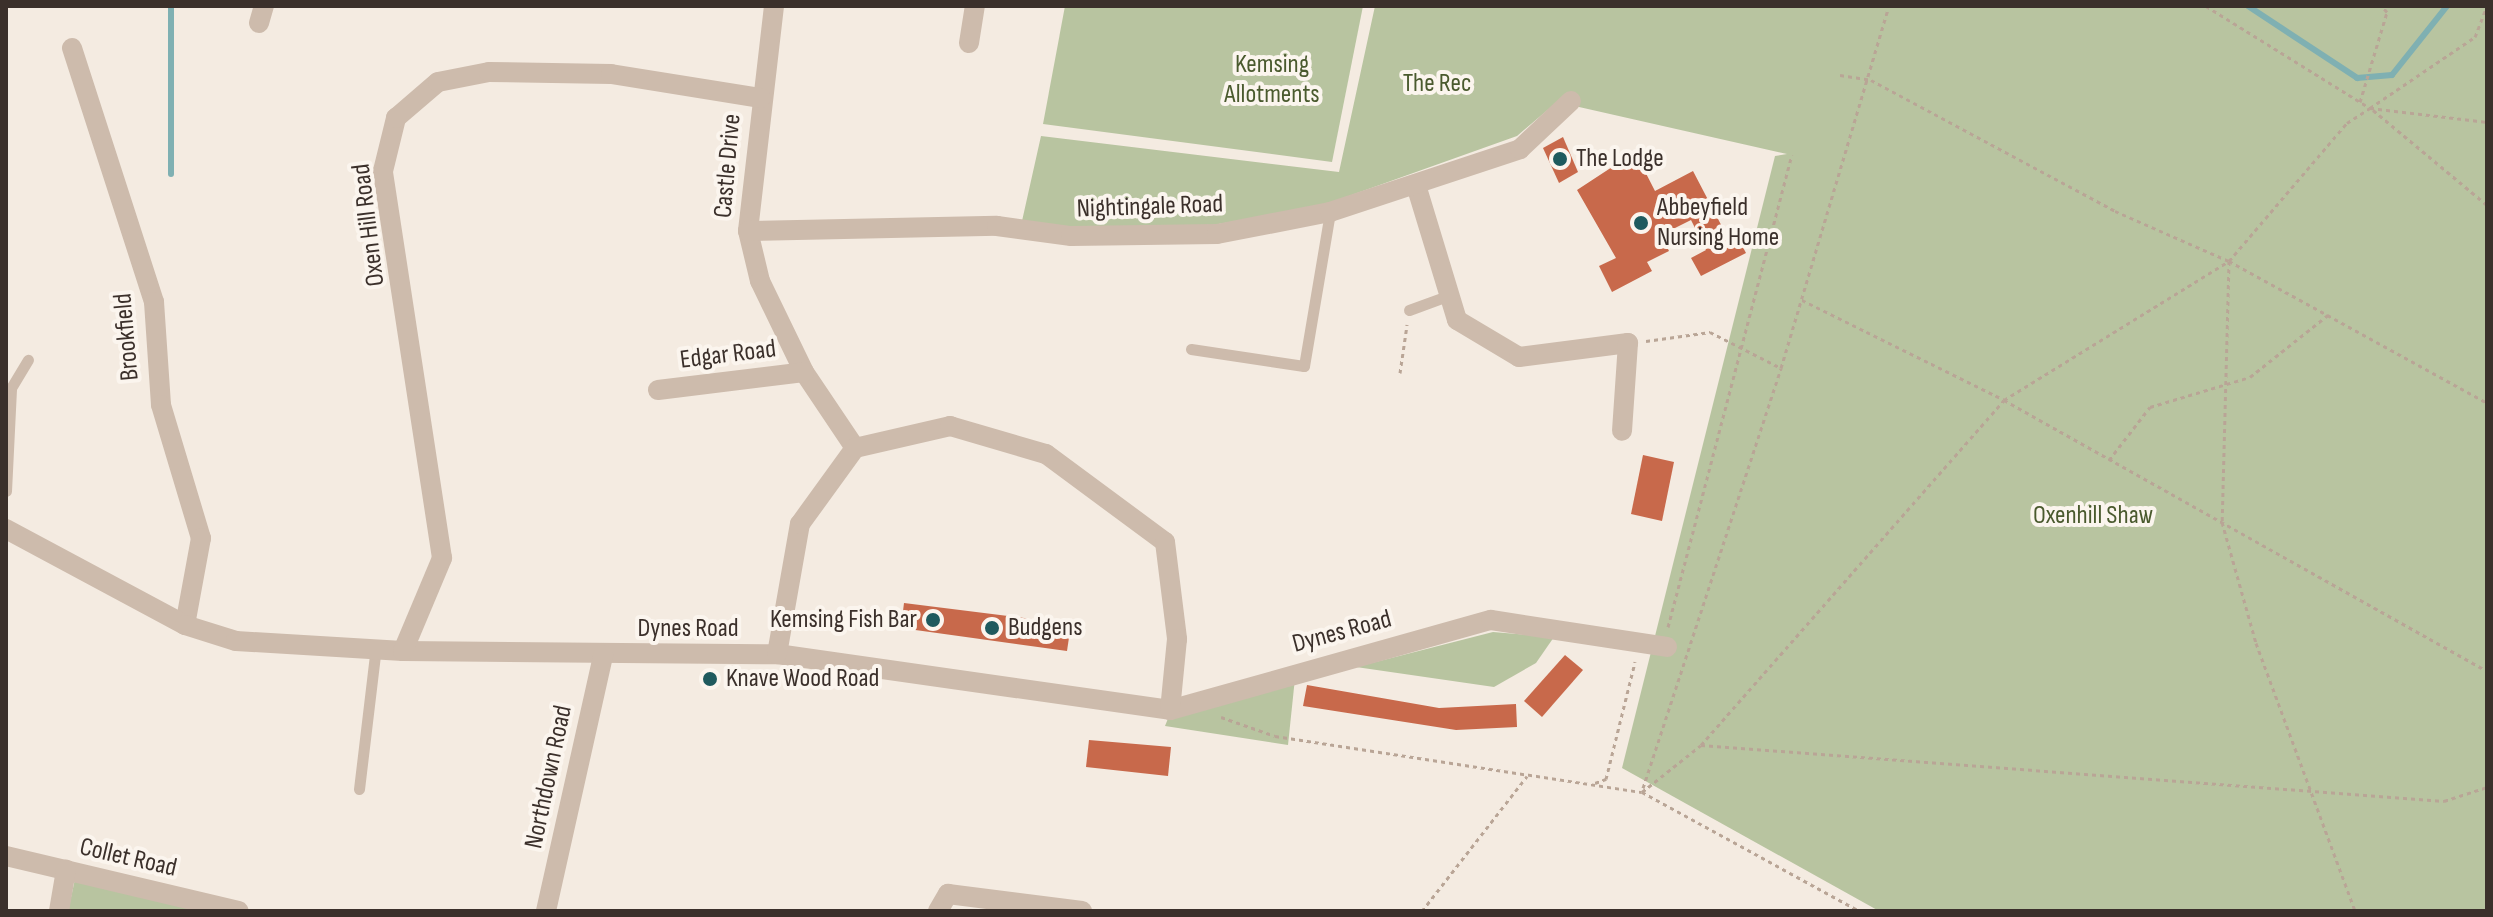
<!DOCTYPE html>
<style>
body{margin:0}
#map{position:relative;width:2493px;height:917px;overflow:hidden;background:#f4ebe1;font-family:"Sofia Sans Condensed",sans-serif}
div>[style]{position:absolute}
.green>*{inset:0;background:#b8c4a0}
.stream>*{height:6px;margin:-3px;padding:0 3px;transform-origin:3px;border-radius:3px;background:#7fb0b2}
.building>*{inset:0;background:#c8694b}
.path>*{height:3px;margin-top:-1.5px;transform-origin:0;background:repeating-linear-gradient(90deg,#b9a596 0 4px,transparent 0 8px)}
.service>*{height:11px;margin:-5.5px;padding:0 5.5px;transform-origin:5.5px;border-radius:5.5px;background:#cdbbac}
.minor>*{height:20px;margin:-10px;padding:0 10px;transform-origin:10px;border-radius:10px;background:#cdbbac}
.dots>*{width:22px;height:22px;translate:-50% -50%;box-sizing:border-box;border:4px solid #fbf5ee;border-radius:50%}
span{translate:-50% -50%;white-space:nowrap;text-align:center;line-height:1.15;-webkit-text-stroke:8px #fbf5ee;paint-order:stroke}
.park-label{font-size:26px;color:#4a5a2e}
.poi-label{font-size:26px;color:#3b302b}
.left{translate:0 -50%;text-align:left}
.right{translate:-100% -50%;text-align:right}
.street-label{font-size:26px;color:#3b302b}
.frame{position:absolute;inset:0;border:8px solid #3b302b;pointer-events:none}
</style>
<div id="map">
<div class="green">
<div style="clip-path:polygon(1065px 6px,1363px 6px,1332px 162px,1043px 124px)"></div>
<div style="clip-path:polygon(1375px 6px,2487px 6px,2487px 911px,1879px 911px,1622px 768px,1775px 156px,1787px 154px,1557px 102px,1517px 136px,1318px 207px,1207px 226px,1070px 228px,1022px 221px,1041px 136px,1339px 172px)"></div>
<div style="clip-path:polygon(1493px 632px,1554px 637px,1536px 663px,1494px 687px,1356px 667px)"></div>
<div style="clip-path:polygon(1295px 678px,1288px 745px,1165px 726px,1169px 716px)"></div>
<div style="clip-path:polygon(75px 879px,206px 911px,68px 911px)"></div>
</div>
<div class="stream">
<div style="left:2248px;top:6px;width:131px;rotate:33.4deg"></div>
<div style="left:2357px;top:78px;width:35px;rotate:-5deg"></div>
<div style="left:2392px;top:75px;width:88px;rotate:-51.4deg"></div>
<div style="left:171px;top:174px;width:168px;rotate:-90deg"></div>
</div>
<div class="building">
<div style="clip-path:polygon(1563px 137px,1578px 172px,1559px 183px,1543px 148px)"></div>
<div style="clip-path:polygon(1635px 152px,1655px 191px,1693px 171px,1729px 240px,1737px 236px,1746px 253px,1701px 276px,1691px 258px,1706px 250px,1691px 220px,1661px 235px,1669px 251px,1647px 262px,1652px 271px,1612px 292px,1599px 266px,1616px 258px,1577px 190px)"></div>
<div style="clip-path:polygon(1643px 455px,1674px 462px,1662px 521px,1631px 514px)"></div>
<div style="clip-path:polygon(904px 603px,1071px 624px,1067px 651px,901px 628px)"></div>
<div style="clip-path:polygon(1565px 655px,1583px 670px,1542px 717px,1524px 701px)"></div>
<div style="clip-path:polygon(1307px 685px,1439px 708px,1516px 704px,1517px 727px,1456px 730px,1303px 706px)"></div>
<div style="clip-path:polygon(1089px 740px,1171px 747px,1168px 776px,1086px 767px)"></div>
</div>
<div class="path">
<div style="left:2206px;top:6px;width:193px;rotate:31.9deg"></div>
<div style="left:2370px;top:108px;width:127px;rotate:-34.1deg"></div>
<div style="left:2475px;top:37px;width:33px;rotate:-69deg"></div>
<div style="left:1840px;top:75px;width:31px;rotate:9deg"></div>
<div style="left:1871px;top:80px;width:277px;rotate:28.2deg"></div>
<div style="left:2115px;top:211px;width:124px;rotate:23.7deg"></div>
<div style="left:2229px;top:261px;width:294px;rotate:28.8deg"></div>
<div style="left:2360px;top:102px;width:94px;rotate:-73.3deg"></div>
<div style="left:2387px;top:12px;width:8px;rotate:-130deg"></div>
<div style="left:2373px;top:110px;width:148px;rotate:39.8deg"></div>
<div style="left:2229px;top:261px;width:182px;rotate:-49.5deg"></div>
<div style="left:2347px;top:123px;width:27px;rotate:-33deg"></div>
<div style="left:2370px;top:108px;width:118px;rotate:6.8deg"></div>
<div style="left:1802px;top:300px;width:225px;rotate:26.3deg"></div>
<div style="left:2004px;top:400px;width:554px;rotate:29.3deg"></div>
<div style="left:1646px;top:341px;width:65px;rotate:-8deg"></div>
<div style="left:1710px;top:332px;width:80px;rotate:26.9deg"></div>
<div style="left:1400px;top:373px;width:49px;rotate:-81.7deg"></div>
<div style="left:2109px;top:460px;width:67px;rotate:-52.3deg"></div>
<div style="left:2150px;top:407px;width:104px;rotate:-16.7deg"></div>
<div style="left:2250px;top:377px;width:100px;rotate:-38.5deg"></div>
<div style="left:1668px;top:627px;width:488px;rotate:-75.3deg"></div>
<div style="left:1221px;top:717px;width:57px;rotate:19.4deg"></div>
<div style="left:1275px;top:736px;width:371px;rotate:8.7deg"></div>
<div style="left:1642px;top:792px;width:247px;rotate:28.7deg"></div>
<div style="left:1701px;top:745px;width:745px;rotate:4.31deg"></div>
<div style="left:2444px;top:801px;width:45px;rotate:-18deg"></div>
<div style="left:1595px;top:783px;width:12px;rotate:-20deg"></div>
<div style="left:1606px;top:779px;width:121px;rotate:-76.1deg"></div>
<div style="left:1643px;top:788px;width:442px;rotate:-71.8deg"></div>
<div style="left:1781px;top:368px;width:378px;rotate:-73.4deg"></div>
<div style="left:1642px;top:792px;width:75px;rotate:-38.5deg"></div>
<div style="left:1701px;top:745px;width:459px;rotate:-48.7deg"></div>
<div style="left:2004px;top:400px;width:264px;rotate:-31.7deg"></div>
<div style="left:2229px;top:261px;width:261px;rotate:91.5deg"></div>
<div style="left:2222px;top:522px;width:126px;rotate:74.3deg"></div>
<div style="left:2256px;top:643px;width:286px;rotate:69.7deg"></div>
<div style="left:1422px;top:911px;width:171px;rotate:-52.1deg"></div>
</div>
<div class="service">
<div style="left:1409px;top:310px;width:44px;rotate:-20.1deg"></div>
<div style="left:1191px;top:349px;width:114px;rotate:8.6deg"></div>
<div style="left:1304px;top:366px;width:156px;rotate:-80.4deg"></div>
<div style="left:6px;top:491px;width:103px;rotate:-87.2deg"></div>
<div style="left:11px;top:388px;width:33px;rotate:-59deg"></div>
<div style="left:359px;top:789px;width:143px;rotate:-83.2deg"></div>
</div>
<div class="minor">
<div style="left:774px;top:6px;width:226px;rotate:96.6deg"></div>
<div style="left:748px;top:231px;width:51px;rotate:76.5deg"></div>
<div style="left:760px;top:281px;width:101px;rotate:64.2deg"></div>
<div style="left:804px;top:372px;width:92px;rotate:56.1deg"></div>
<div style="left:259px;top:23px;width:18px;rotate:-74deg"></div>
<div style="left:969px;top:43px;width:37px;rotate:-81deg"></div>
<div style="left:72px;top:48px;width:267px;rotate:72.1deg"></div>
<div style="left:154px;top:302px;width:103px;rotate:86.1deg"></div>
<div style="left:161px;top:405px;width:139px;rotate:73.3deg"></div>
<div style="left:201px;top:538px;width:88px;rotate:100.4deg"></div>
<div style="left:1416px;top:185px;width:141px;rotate:73.1deg"></div>
<div style="left:1457px;top:320px;width:72px;rotate:30.8deg"></div>
<div style="left:1519px;top:357px;width:110px;rotate:-7.3deg"></div>
<div style="left:1628px;top:343px;width:88px;rotate:93.9deg"></div>
<div style="left:748px;top:231px;width:249px;rotate:-1.2deg"></div>
<div style="left:997px;top:226px;width:75px;rotate:7.7deg"></div>
<div style="left:1071px;top:236px;width:146px;rotate:-0.8deg"></div>
<div style="left:1217px;top:234px;width:115px;rotate:-11deg"></div>
<div style="left:1330px;top:212px;width:200px;rotate:-18.3deg"></div>
<div style="left:1520px;top:149px;width:70px;rotate:-43.3deg"></div>
<div style="left:658px;top:390px;width:147px;rotate:-7deg"></div>
<div style="left:6px;top:529px;width:203px;rotate:28.2deg"></div>
<div style="left:185px;top:625px;width:53px;rotate:17.4deg"></div>
<div style="left:236px;top:641px;width:167px;rotate:3.4deg"></div>
<div style="left:403px;top:651px;width:374px;rotate:0.5deg"></div>
<div style="left:777px;top:654px;width:397px;rotate:8.1deg"></div>
<div style="left:1170px;top:710px;width:333px;rotate:-15.7deg"></div>
<div style="left:1491px;top:620px;width:178px;rotate:8.7deg"></div>
<div style="left:403px;top:651px;width:101px;rotate:-67.2deg"></div>
<div style="left:442px;top:558px;width:391px;rotate:-98.7deg"></div>
<div style="left:383px;top:171px;width:55px;rotate:-76.2deg"></div>
<div style="left:396px;top:118px;width:55px;rotate:-40.6deg"></div>
<div style="left:438px;top:82px;width:52px;rotate:-11.1deg"></div>
<div style="left:489px;top:72px;width:122px;rotate:0.9deg"></div>
<div style="left:611px;top:74px;width:152px;rotate:9.1deg"></div>
<div style="left:777px;top:654px;width:132px;rotate:-80deg"></div>
<div style="left:800px;top:524px;width:94px;rotate:-54.1deg"></div>
<div style="left:855px;top:448px;width:98px;rotate:-13deg"></div>
<div style="left:950px;top:426px;width:100px;rotate:16.3deg"></div>
<div style="left:1046px;top:454px;width:148px;rotate:36.5deg"></div>
<div style="left:1165px;top:542px;width:98px;rotate:82.9deg"></div>
<div style="left:1177px;top:639px;width:71px;rotate:95.6deg"></div>
<div style="left:6px;top:856px;width:239px;rotate:13.3deg"></div>
<div style="left:59px;top:911px;width:42px;rotate:-80.3deg"></div>
<div style="left:546px;top:911px;width:262px;rotate:-77.4deg"></div>
<div style="left:938px;top:911px;width:20px;rotate:-60deg"></div>
<div style="left:948px;top:894px;width:135px;rotate:7.2deg"></div>
</div>
<div class="dots">
<div style="left:1560px;top:159px;background:#1f5a5e"></div>
<div style="left:1641px;top:223px;background:#1f5a5e"></div>
<div style="left:933px;top:620px;background:#1f5a5e"></div>
<div style="left:992px;top:628px;background:#1f5a5e"></div>
<div style="left:710px;top:679px;background:#1f5a5e"></div>
</div>
<div class="park-label">
<span style="left:1272px;top:80px">Kemsing<br>Allotments</span>
<span style="left:1437px;top:84px">The Rec</span>
<span style="left:2093px;top:516px">Oxenhill Shaw</span>
</div>
<div class="poi-label">
<span class="left" style="left:1576px;top:159px">The Lodge</span>
<span class="left" style="left:1657px;top:223px">Abbeyfield<br>Nursing Home</span>
<span class="right" style="left:917px;top:620px">Kemsing Fish Bar</span>
<span class="left" style="left:1008px;top:628px">Budgens</span>
<span class="left" style="left:726px;top:679px">Knave Wood Road</span>
</div>
<div class="street-label">
<span style="left:728px;top:166px;rotate:-85deg">Castle Drive</span>
<span style="left:1150px;top:207px;rotate:-2deg">Nightingale Road</span>
<span style="left:369px;top:225px;rotate:-97deg">Oxen Hill Road</span>
<span style="left:127px;top:337px;rotate:-95deg">Brookfield</span>
<span style="left:728px;top:355px;rotate:-7deg">Edgar Road</span>
<span style="left:688px;top:629px">Dynes Road</span>
<span style="left:1342px;top:632px;rotate:-15deg">Dynes Road</span>
<span style="left:549px;top:777px;rotate:-78deg">Northdown Road</span>
<span style="left:128px;top:858px;rotate:13deg">Collet Road</span>
</div>
<div class="frame"></div>
</div>
